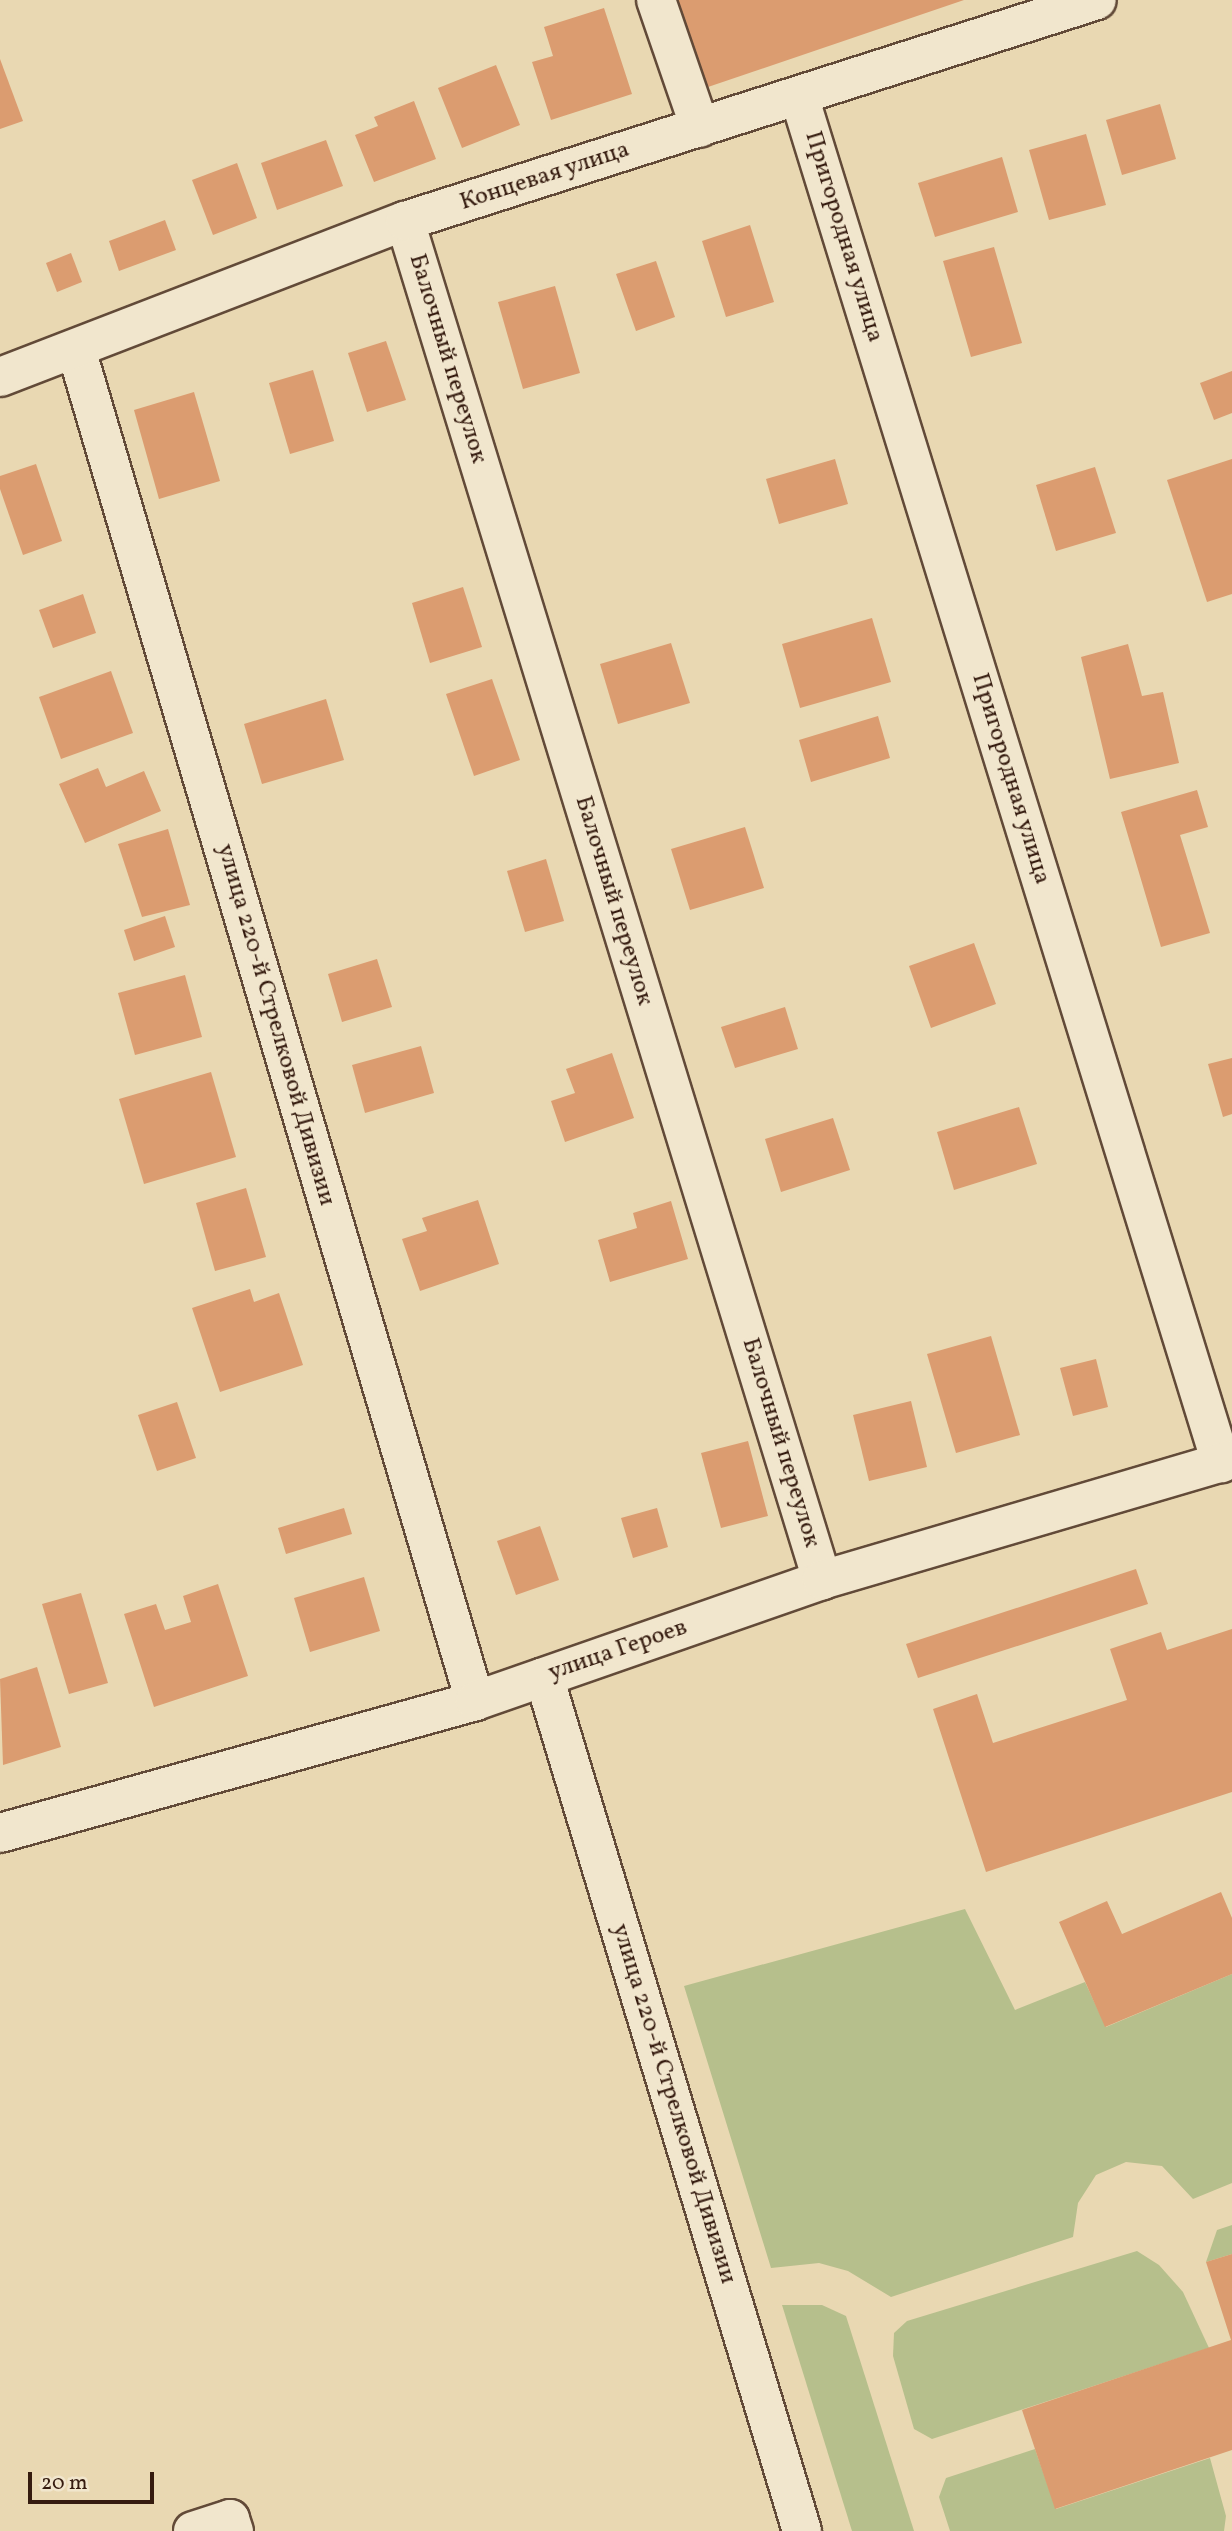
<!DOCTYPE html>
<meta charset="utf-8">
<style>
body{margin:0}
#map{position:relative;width:1232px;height:2531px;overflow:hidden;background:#e9d8b2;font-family:Vollkorn,serif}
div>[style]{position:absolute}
.green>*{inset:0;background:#b6bf8c}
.building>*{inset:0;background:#db9c70}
.roads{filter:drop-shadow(2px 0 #624a38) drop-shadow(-2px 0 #624a38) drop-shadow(0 2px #624a38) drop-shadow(0 -2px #624a38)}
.minor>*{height:38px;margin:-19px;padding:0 19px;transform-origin:19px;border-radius:19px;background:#f1e6cd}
span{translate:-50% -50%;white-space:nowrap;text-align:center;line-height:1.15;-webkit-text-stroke:5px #f1e6cd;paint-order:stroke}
.street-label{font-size:24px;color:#351b0f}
.scale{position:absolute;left:28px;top:2472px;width:126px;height:32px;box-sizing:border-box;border:4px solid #351b0f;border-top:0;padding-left:9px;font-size:21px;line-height:24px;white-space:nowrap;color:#351b0f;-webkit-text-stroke:5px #f1e6cd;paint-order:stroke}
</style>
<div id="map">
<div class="green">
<div style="clip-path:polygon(965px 1909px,1015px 2010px,1085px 1982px,1106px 2027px,1232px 1974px,1232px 2183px,1193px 2199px,1162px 2166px,1126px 2162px,1096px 2175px,1078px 2203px,1073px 2237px,891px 2297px,848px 2271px,819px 2263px,771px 2268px,684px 1986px)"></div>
<div style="clip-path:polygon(1232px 2225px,1232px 2254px,1206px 2262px,1217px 2230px)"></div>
<div style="clip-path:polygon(1137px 2251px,1159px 2265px,1183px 2292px,1209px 2348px,932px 2439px,914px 2429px,893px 2356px,894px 2333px,907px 2321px)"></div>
<div style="clip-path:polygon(782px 2305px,822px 2305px,846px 2316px,914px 2531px,852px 2531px)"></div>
<div style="clip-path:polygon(1035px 2449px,1056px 2509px,1210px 2458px,1226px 2516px,1224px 2531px,950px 2531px,939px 2497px,946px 2478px)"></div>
</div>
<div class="building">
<div style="clip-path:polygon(678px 0,964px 0,708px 87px)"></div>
<div style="clip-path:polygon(604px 8px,632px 94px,551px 120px,532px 62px,553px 56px,544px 27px)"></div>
<div style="clip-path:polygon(0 59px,23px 121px,0 129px)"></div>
<div style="clip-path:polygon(496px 65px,520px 125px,462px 148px,438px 88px)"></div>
<div style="clip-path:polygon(414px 101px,436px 159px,374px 182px,355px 135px,378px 126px,374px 117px)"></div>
<div style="clip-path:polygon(1160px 104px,1176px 159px,1122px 175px,1106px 120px)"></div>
<div style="clip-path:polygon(1086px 134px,1106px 205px,1049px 220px,1029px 150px)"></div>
<div style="clip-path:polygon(326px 140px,343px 186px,277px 210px,261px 163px)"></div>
<div style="clip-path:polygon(1002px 157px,1018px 212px,935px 237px,918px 183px)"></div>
<div style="clip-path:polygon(237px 163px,257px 218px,213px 235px,192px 180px)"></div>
<div style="clip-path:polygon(165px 220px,176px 250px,119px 271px,109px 241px)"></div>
<div style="clip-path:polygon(750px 225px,774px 302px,726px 317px,702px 241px)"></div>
<div style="clip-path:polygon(994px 247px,1022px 343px,971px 357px,943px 261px)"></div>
<div style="clip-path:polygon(71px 253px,82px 282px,57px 292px,46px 263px)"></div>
<div style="clip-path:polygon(656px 261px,675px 317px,636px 331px,616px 274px)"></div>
<div style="clip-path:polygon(555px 286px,580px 373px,523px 389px,498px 302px)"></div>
<div style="clip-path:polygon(386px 341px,406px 400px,367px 412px,348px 353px)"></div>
<div style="clip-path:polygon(313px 370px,334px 441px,290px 454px,269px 383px)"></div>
<div style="clip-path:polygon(1232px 371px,1232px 413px,1214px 420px,1200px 383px)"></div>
<div style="clip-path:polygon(194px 392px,220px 481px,159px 499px,134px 410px)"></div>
<div style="clip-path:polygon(835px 459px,848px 504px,779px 524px,766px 479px)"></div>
<div style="clip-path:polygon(1232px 459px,1232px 594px,1207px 602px,1167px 480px)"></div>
<div style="clip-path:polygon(36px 464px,62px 541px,23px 555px,0 489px,0 476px)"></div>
<div style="clip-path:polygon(1095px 467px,1116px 533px,1056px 551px,1036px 485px)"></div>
<div style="clip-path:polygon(463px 587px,482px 647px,430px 663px,412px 603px)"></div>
<div style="clip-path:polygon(83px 594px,96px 633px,53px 648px,39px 610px)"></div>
<div style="clip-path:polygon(872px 618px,891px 682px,800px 708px,782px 644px)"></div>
<div style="clip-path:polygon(671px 643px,690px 703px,618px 724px,600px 664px)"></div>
<div style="clip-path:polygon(1128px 644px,1142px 696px,1163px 692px,1179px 763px,1110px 779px,1081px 657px)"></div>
<div style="clip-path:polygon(111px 671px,133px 733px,61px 759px,39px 697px)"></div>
<div style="clip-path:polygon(492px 679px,520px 760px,474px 776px,446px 694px)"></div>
<div style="clip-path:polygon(326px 699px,344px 760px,262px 784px,244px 724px)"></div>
<div style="clip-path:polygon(878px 716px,890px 758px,811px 782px,799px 740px)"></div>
<div style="clip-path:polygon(98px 768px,106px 787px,144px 771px,161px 811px,85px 843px,59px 784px)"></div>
<div style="clip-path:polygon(1197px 790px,1208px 827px,1180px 835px,1210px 933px,1161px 947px,1121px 812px)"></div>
<div style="clip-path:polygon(745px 827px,764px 888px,690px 910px,671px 849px)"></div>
<div style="clip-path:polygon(168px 829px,190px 905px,142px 917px,118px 844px)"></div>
<div style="clip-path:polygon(546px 859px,564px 921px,525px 932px,507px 871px)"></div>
<div style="clip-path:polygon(165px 916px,175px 947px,134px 961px,124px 930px)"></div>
<div style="clip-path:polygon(974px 943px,996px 1004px,931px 1028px,909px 966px)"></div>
<div style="clip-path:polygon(377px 959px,392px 1007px,342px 1022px,328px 974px)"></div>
<div style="clip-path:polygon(185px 975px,202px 1037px,135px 1055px,118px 993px)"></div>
<div style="clip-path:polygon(785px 1007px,798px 1049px,735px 1068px,721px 1027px)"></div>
<div style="clip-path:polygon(421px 1046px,434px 1093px,365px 1113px,352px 1065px)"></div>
<div style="clip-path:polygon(612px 1053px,634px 1118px,565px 1142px,551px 1101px,575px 1093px,566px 1069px)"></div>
<div style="clip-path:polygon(1232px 1058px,1232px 1114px,1223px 1117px,1208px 1064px)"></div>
<div style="clip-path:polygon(211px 1072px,236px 1157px,144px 1184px,119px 1099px)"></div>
<div style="clip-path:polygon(1019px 1107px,1037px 1164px,954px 1190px,937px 1132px)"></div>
<div style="clip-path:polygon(833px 1118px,850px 1170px,781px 1192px,765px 1139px)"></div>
<div style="clip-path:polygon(246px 1188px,266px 1257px,215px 1271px,196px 1203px)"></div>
<div style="clip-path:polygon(478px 1200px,499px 1264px,420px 1291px,402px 1239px,427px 1231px,422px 1218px)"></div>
<div style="clip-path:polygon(671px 1201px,688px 1259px,610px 1282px,598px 1240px,637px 1228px,633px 1213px)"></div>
<div style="clip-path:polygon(250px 1289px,254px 1302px,279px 1293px,303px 1365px,220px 1392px,192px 1308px)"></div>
<div style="clip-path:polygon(991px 1336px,1020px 1435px,956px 1453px,927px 1354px)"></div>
<div style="clip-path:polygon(1096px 1359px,1108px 1407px,1073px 1416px,1060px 1368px)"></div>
<div style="clip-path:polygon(911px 1401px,927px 1467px,869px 1481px,853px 1415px)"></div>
<div style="clip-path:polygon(177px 1402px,196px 1458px,157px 1471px,138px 1415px)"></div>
<div style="clip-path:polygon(748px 1441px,768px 1516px,721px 1528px,701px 1453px)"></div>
<div style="clip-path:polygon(344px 1508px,352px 1534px,286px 1554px,278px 1528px)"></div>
<div style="clip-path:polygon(657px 1508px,668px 1547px,633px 1558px,621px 1518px)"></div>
<div style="clip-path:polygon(540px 1526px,559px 1580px,516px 1595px,497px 1541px)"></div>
<div style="clip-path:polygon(1136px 1569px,1148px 1604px,918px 1678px,906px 1644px)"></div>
<div style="clip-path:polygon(364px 1577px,380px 1631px,310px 1652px,294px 1598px)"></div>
<div style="clip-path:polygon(218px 1584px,248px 1676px,154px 1707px,124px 1614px,156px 1604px,165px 1630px,191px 1622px,183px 1596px)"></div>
<div style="clip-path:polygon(81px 1593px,108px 1683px,69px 1694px,42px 1604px)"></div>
<div style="clip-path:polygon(1232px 1629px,1232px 1792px,986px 1872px,933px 1709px,977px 1694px,993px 1743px,1127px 1700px,1110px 1649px,1161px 1632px,1167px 1650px)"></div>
<div style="clip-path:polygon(37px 1667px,61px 1747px,3px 1765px,0 1679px)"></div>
<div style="clip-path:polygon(1221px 1892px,1232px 1918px,1232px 1974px,1105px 2027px,1059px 1922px,1107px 1901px,1122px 1934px)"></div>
<div style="clip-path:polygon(1232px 2254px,1232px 2450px,1055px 2509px,1022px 2410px,1231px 2340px,1206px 2262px)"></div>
</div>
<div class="roads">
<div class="minor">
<div style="left:656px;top:0;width:135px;rotate:71deg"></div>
<div style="left:799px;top:96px;width:1431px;rotate:72.84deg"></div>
<div style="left:405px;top:221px;width:1422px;rotate:72.94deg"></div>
<div style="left:76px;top:349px;width:1410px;rotate:73.56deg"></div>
<div style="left:0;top:377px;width:434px;rotate:-21.1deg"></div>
<div style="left:405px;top:221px;width:726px;rotate:-17.71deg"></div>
<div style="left:544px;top:1677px;width:892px;rotate:73.19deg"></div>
<div style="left:0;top:1833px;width:493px;rotate:-15.5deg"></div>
<div style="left:475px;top:1701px;width:367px;rotate:-19.2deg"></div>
<div style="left:822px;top:1580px;width:427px;rotate:-16.4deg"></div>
<div style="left:193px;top:2531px;width:39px;rotate:-18deg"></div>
<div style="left:230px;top:2519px;width:13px;rotate:72deg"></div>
</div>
</div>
<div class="street-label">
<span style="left:545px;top:177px;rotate:-18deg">Концевая улица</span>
<span style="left:843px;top:237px;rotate:73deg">Пригородная улица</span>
<span style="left:447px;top:359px;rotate:73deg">Балочный переулок</span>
<span style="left:1010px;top:779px;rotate:73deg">Пригородная улица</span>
<span style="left:613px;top:901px;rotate:73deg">Балочный переулок</span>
<span style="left:275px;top:1025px;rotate:74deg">улица 220-й Стрелковой Дивизии</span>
<span style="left:780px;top:1443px;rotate:73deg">Балочный переулок</span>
<span style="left:618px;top:1651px;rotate:-19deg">улица Героев</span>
<span style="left:673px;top:2104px;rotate:73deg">улица 220-й Стрелковой Дивизии</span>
</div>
<div class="scale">20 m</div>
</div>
